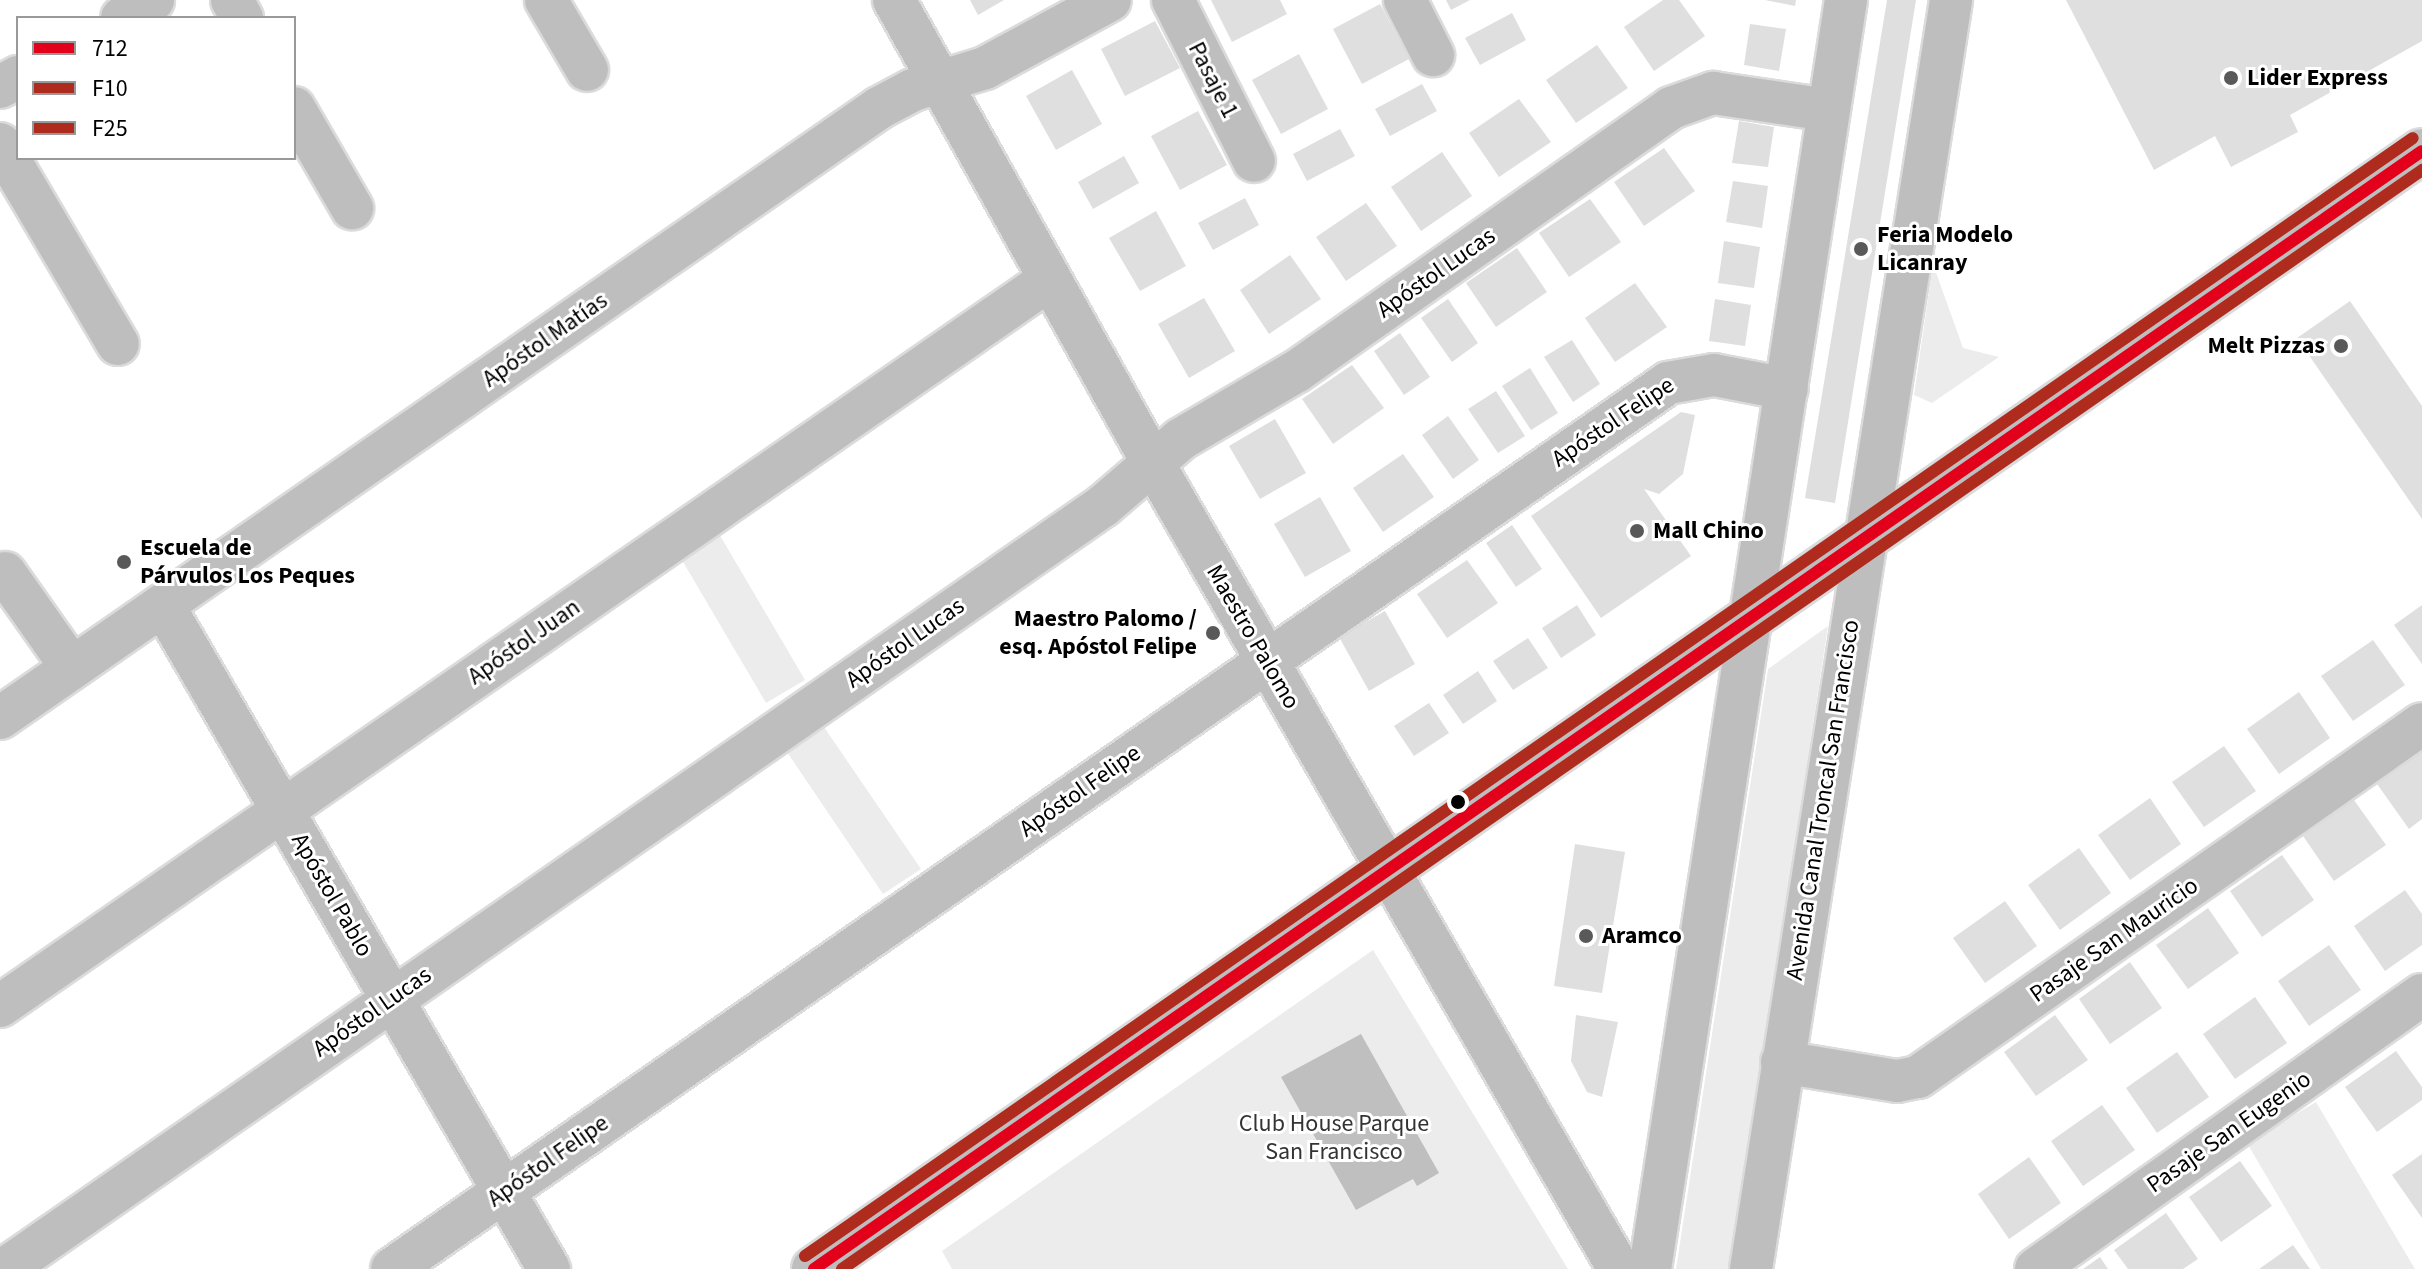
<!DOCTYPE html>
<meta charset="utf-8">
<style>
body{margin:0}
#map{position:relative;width:2422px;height:1269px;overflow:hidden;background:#fff;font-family:"Source Sans 3",sans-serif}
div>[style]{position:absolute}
.green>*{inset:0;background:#ececec}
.water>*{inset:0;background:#bfbfbf}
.building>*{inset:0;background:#dfdfdf}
.roads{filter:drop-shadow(2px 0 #dbdbdb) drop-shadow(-2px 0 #dbdbdb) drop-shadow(0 2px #dbdbdb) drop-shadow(0 -2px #dbdbdb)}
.minor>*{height:42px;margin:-21px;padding:0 21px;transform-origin:21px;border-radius:21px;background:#bebebe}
.major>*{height:44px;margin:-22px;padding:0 22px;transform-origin:22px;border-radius:22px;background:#bebebe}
.bus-1>*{height:12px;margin:-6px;padding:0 6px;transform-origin:6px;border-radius:6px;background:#e2001a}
.bus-2>*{height:12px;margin:-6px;padding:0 6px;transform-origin:6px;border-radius:6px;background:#af2b1e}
.bus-3>*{height:12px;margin:-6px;padding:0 6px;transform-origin:6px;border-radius:6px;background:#af2b1e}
.dots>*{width:22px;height:22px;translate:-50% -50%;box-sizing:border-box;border:4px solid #fff;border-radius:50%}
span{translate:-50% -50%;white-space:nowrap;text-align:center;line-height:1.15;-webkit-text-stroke:6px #fff;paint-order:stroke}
.poi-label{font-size:24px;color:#000;font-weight:700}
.left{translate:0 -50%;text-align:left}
.right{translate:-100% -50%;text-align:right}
.street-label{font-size:24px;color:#000}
.park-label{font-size:24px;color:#333}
.legend{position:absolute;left:16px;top:16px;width:280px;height:144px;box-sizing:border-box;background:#fff;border:2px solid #999;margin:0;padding:10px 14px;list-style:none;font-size:24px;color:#000}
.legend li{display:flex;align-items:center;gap:16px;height:40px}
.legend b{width:40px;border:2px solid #999}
</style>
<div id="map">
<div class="green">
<div style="clip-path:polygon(1933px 264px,1963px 348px,1999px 357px,1932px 403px,1914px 395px)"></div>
<div style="clip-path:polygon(718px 532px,805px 680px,766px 703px,679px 555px)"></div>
<div style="clip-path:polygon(1828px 626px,1731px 1269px,1676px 1269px,1768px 669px)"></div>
<div style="clip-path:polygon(824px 727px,921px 869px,883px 894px,787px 752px)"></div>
<div style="clip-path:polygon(1373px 950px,1568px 1269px,952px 1269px,942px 1251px)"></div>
<div style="clip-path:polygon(2316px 1102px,2415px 1269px,2321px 1269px,2247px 1143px)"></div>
</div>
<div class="water">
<div style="clip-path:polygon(1361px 1034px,1439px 1173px,1417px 1186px,1413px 1179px,1356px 1210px,1281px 1077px)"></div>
</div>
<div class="building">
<div style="clip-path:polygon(970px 0,1004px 0,978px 15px)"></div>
<div style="clip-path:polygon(1211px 0,1280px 0,1287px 14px,1232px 42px)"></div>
<div style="clip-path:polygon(1446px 0,1470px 0,1451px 10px)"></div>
<div style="clip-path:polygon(1663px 0,1679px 0,1705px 36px,1654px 71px,1624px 27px)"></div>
<div style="clip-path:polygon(1765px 0,1796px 0,1795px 6px)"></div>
<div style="clip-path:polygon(1887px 0,1916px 0,1835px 503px,1805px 498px)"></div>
<div style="clip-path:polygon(2066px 0,2422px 0,2422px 41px,2290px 115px,2298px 132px,2231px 167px,2215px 136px,2154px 170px)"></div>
<div style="clip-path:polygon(1380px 4px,1409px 59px,1362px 84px,1333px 29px)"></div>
<div style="clip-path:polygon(1512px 13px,1526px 40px,1480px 65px,1465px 38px)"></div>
<div style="clip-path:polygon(1155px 21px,1180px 68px,1125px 96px,1101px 49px)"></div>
<div style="clip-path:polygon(1750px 24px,1786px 29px,1779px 71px,1744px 65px)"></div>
<div style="clip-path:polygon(1597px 45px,1628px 88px,1576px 123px,1546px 80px)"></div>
<div style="clip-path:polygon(1299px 54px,1328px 109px,1281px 134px,1252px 80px)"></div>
<div style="clip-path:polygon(1072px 70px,1102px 124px,1056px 150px,1026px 96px)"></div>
<div style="clip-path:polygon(1422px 84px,1437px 111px,1390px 136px,1375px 109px)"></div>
<div style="clip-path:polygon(1519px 99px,1551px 142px,1499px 177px,1469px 133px)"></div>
<div style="clip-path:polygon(1198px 111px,1227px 165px,1180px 190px,1151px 136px)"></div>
<div style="clip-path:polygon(1739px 121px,1774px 127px,1768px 167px,1732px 163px)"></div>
<div style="clip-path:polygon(1340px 129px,1355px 156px,1307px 181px,1293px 154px)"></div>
<div style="clip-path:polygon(1664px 148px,1695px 191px,1644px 226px,1614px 182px)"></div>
<div style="clip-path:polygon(1442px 152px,1472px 196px,1421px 231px,1391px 187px)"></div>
<div style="clip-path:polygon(1124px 156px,1139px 183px,1093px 209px,1078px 182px)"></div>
<div style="clip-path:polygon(1733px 181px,1768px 186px,1762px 228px,1726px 222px)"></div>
<div style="clip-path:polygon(1245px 198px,1259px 225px,1213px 250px,1198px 223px)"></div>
<div style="clip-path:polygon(1590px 199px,1621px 242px,1569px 277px,1539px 233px)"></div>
<div style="clip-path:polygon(1366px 203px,1397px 246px,1346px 281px,1316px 237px)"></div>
<div style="clip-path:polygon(1156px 211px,1186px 266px,1140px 291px,1109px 238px)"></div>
<div style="clip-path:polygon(1724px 241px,1760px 247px,1754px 288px,1718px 283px)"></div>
<div style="clip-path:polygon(1517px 248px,1547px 292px,1496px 327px,1466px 283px)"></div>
<div style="clip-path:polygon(1290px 255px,1321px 299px,1269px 334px,1240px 290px)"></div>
<div style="clip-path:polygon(1635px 283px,1667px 327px,1615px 362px,1585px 318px)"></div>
<div style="clip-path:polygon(1204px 298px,1235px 351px,1189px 378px,1158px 324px)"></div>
<div style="clip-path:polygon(1448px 299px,1478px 343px,1452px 362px,1421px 318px)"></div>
<div style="clip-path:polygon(1715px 299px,1751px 305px,1745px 346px,1709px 341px)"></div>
<div style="clip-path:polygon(2350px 301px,2422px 406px,2422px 519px,2297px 338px)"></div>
<div style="clip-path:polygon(1400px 333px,1430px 377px,1404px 395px,1374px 351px)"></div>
<div style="clip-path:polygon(1572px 340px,1600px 384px,1573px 402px,1544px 357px)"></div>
<div style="clip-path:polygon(1352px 365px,1384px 408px,1333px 444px,1302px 399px)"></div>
<div style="clip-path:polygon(1530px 368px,1558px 413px,1531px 430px,1502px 386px)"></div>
<div style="clip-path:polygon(1496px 391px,1525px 436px,1498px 453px,1468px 409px)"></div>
<div style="clip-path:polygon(1681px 412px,1695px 415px,1683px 474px,1659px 494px,1644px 489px,1691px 556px,1601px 618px,1531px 516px)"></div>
<div style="clip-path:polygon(1448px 416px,1479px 460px,1453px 479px,1422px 435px)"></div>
<div style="clip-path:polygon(1275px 419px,1306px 473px,1260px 499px,1229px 446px)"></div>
<div style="clip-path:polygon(1403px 454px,1434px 497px,1383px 532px,1353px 488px)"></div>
<div style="clip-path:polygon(1320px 497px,1351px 551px,1305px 577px,1274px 524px)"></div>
<div style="clip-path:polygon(1512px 525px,1542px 569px,1516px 587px,1486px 543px)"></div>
<div style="clip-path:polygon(1467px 560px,1498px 603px,1447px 638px,1417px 594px)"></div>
<div style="clip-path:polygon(1577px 605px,1596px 635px,1561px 658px,1542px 628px)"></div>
<div style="clip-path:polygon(2422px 605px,2422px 664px,2394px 625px)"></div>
<div style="clip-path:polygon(1385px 611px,1415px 664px,1369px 691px,1339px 637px)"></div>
<div style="clip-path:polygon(1528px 638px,1548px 668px,1513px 690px,1493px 661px)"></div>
<div style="clip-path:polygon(2373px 640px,2405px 685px,2353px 721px,2321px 676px)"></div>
<div style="clip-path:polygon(1478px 671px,1497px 701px,1463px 724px,1443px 695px)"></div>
<div style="clip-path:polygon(2299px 692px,2330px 738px,2279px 774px,2247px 729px)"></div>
<div style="clip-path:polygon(1429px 703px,1449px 733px,1414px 756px,1394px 726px)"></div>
<div style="clip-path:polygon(2224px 746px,2256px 791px,2204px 827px,2172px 782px)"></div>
<div style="clip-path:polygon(2422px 752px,2422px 819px,2409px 829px,2377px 784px)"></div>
<div style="clip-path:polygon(2150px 798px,2181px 844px,2130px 880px,2098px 835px)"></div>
<div style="clip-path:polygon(2354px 800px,2386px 845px,2334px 881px,2303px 836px)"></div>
<div style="clip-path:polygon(1575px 844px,1625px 852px,1602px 993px,1554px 986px)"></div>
<div style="clip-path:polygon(2079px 848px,2111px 893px,2060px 930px,2028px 885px)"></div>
<div style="clip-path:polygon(2282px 855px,2314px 900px,2262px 937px,2230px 891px)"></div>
<div style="clip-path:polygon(2405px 890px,2422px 914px,2422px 945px,2385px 971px,2354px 926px)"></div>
<div style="clip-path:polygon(2005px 901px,2037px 946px,1985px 983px,1953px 938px)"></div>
<div style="clip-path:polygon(2208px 908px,2239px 953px,2188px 989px,2156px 945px)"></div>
<div style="clip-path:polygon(2329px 945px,2361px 990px,2309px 1026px,2278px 981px)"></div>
<div style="clip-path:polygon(2130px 962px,2162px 1008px,2110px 1044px,2079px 999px)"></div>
<div style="clip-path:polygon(2255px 997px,2287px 1043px,2235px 1079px,2203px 1034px)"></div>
<div style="clip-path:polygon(1576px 1015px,1618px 1022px,1602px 1097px,1587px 1092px,1571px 1061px)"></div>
<div style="clip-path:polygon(2055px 1015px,2088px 1060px,2036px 1096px,2004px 1052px)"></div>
<div style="clip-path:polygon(2396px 1051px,2422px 1087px,2422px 1100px,2377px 1132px,2345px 1087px)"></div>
<div style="clip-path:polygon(2177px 1052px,2209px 1097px,2157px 1133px,2126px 1088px)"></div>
<div style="clip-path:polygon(2102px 1105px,2135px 1150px,2083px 1186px,2051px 1141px)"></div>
<div style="clip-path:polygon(2422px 1154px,2422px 1218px,2392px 1175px)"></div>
<div style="clip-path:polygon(2029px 1157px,2061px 1203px,2009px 1239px,1978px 1194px)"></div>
<div style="clip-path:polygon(2240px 1161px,2272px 1206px,2221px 1242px,2189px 1197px)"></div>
<div style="clip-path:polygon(2166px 1213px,2198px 1259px,2183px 1269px,2128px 1269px,2114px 1250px)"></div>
<div style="clip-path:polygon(2293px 1245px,2310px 1269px,2259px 1269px)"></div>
<div style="clip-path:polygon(2100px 1257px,2108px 1269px,2083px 1269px)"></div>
</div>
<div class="roads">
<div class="minor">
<div style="left:232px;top:0;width:21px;rotate:61deg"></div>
<div style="left:546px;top:0;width:81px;rotate:59.6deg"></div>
<div style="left:894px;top:0;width:531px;rotate:60.78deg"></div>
<div style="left:1153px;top:463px;width:931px;rotate:59.97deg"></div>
<div style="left:1173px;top:0;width:180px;rotate:63.3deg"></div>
<div style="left:1405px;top:0;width:62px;rotate:63deg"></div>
<div style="left:122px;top:18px;width:36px;rotate:-30deg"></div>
<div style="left:0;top:87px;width:21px;rotate:-29deg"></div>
<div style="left:294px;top:108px;width:116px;rotate:59.9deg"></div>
<div style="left:0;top:144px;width:232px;rotate:59.5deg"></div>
<div style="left:5px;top:573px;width:116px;rotate:54.8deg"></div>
<div style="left:163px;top:605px;width:768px;rotate:59.83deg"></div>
<div style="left:0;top:718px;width:1070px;rotate:-34.76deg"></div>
<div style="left:879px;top:108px;width:38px;rotate:-28deg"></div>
<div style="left:913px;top:90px;width:75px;rotate:-17deg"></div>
<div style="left:985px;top:68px;width:142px;rotate:-28.5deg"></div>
<div style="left:0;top:1006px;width:1276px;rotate:-34.69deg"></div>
<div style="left:1782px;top:1062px;width:117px;rotate:9.4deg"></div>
<div style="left:1897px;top:1081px;width:21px;rotate:-11deg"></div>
<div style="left:1918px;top:1077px;width:615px;rotate:-35.01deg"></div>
<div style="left:5px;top:1269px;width:1337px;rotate:-34.8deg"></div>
<div style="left:1103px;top:506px;width:103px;rotate:-40.7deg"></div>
<div style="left:1181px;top:439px;width:134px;rotate:-30.4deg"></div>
<div style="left:1297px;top:371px;width:457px;rotate:-35.1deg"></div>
<div style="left:1671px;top:108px;width:45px;rotate:-19.7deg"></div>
<div style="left:1713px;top:93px;width:116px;rotate:8.4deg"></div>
<div style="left:392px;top:1269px;width:1553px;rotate:-34.77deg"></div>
<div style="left:1668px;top:383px;width:47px;rotate:-9.9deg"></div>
<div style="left:1714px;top:375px;width:74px;rotate:10.9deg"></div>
<div style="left:1650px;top:1269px;width:1284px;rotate:-81.22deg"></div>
<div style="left:1751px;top:1269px;width:1285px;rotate:-81.04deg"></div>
<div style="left:2036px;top:1269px;width:473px;rotate:-35.4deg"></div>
</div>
<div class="major">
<div style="left:814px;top:1269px;width:1958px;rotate:-34.81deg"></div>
</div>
</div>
<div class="bus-1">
<div style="left:814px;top:1269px;width:1958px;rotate:-34.81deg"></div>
</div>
<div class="bus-2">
<div style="left:842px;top:1269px;width:1925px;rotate:-34.82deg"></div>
</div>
<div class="bus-3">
<div style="left:805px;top:1256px;width:1958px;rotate:-34.81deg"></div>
</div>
<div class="dots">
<div style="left:2231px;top:78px;background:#595959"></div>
<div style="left:1861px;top:249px;background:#595959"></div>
<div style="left:2341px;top:346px;background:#595959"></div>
<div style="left:1637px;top:531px;background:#595959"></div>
<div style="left:124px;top:562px;background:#595959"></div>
<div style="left:1213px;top:633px;background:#595959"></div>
<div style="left:1458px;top:802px;background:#000"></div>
<div style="left:1586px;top:936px;background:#595959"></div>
</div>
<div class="poi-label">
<span class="left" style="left:2247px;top:78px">Lider Express</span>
<span class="left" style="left:1877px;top:249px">Feria Modelo<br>Licanray</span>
<span class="right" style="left:2325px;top:346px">Melt Pizzas</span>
<span class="left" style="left:1653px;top:531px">Mall Chino</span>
<span class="left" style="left:140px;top:562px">Escuela de<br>Párvulos Los Peques</span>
<span class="right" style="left:1197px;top:633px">Maestro Palomo /<br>esq. Apóstol Felipe</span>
<span class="left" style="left:1602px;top:936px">Aramco</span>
</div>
<div class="street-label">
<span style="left:1213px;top:80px;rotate:63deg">Pasaje 1</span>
<span style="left:1436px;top:273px;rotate:-35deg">Apóstol Lucas</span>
<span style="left:545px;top:340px;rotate:-35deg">Apóstol Matías</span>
<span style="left:1613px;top:422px;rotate:-34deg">Apóstol Felipe</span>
<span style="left:1253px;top:637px;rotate:60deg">Maestro Palomo</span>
<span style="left:524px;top:642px;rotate:-35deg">Apóstol Juan</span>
<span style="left:905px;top:643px;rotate:-35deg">Apóstol Lucas</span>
<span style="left:1080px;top:791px;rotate:-35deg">Apóstol Felipe</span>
<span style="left:1823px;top:800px;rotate:-81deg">Avenida Canal Troncal San Francisco</span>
<span style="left:332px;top:895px;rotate:60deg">Apóstol Pablo</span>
<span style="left:2114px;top:940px;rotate:-35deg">Pasaje San Mauricio</span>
<span style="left:372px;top:1012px;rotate:-35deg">Apóstol Lucas</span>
<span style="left:2229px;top:1132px;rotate:-35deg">Pasaje San Eugenio</span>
<span style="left:548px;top:1161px;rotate:-35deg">Apóstol Felipe</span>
</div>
<div class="park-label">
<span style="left:1334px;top:1138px">Club House Parque<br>San Francisco</span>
</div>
<ul class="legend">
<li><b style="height:10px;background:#e2001a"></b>712</li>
<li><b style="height:10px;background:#af2b1e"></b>F10</li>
<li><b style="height:10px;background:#af2b1e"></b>F25</li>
</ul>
</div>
